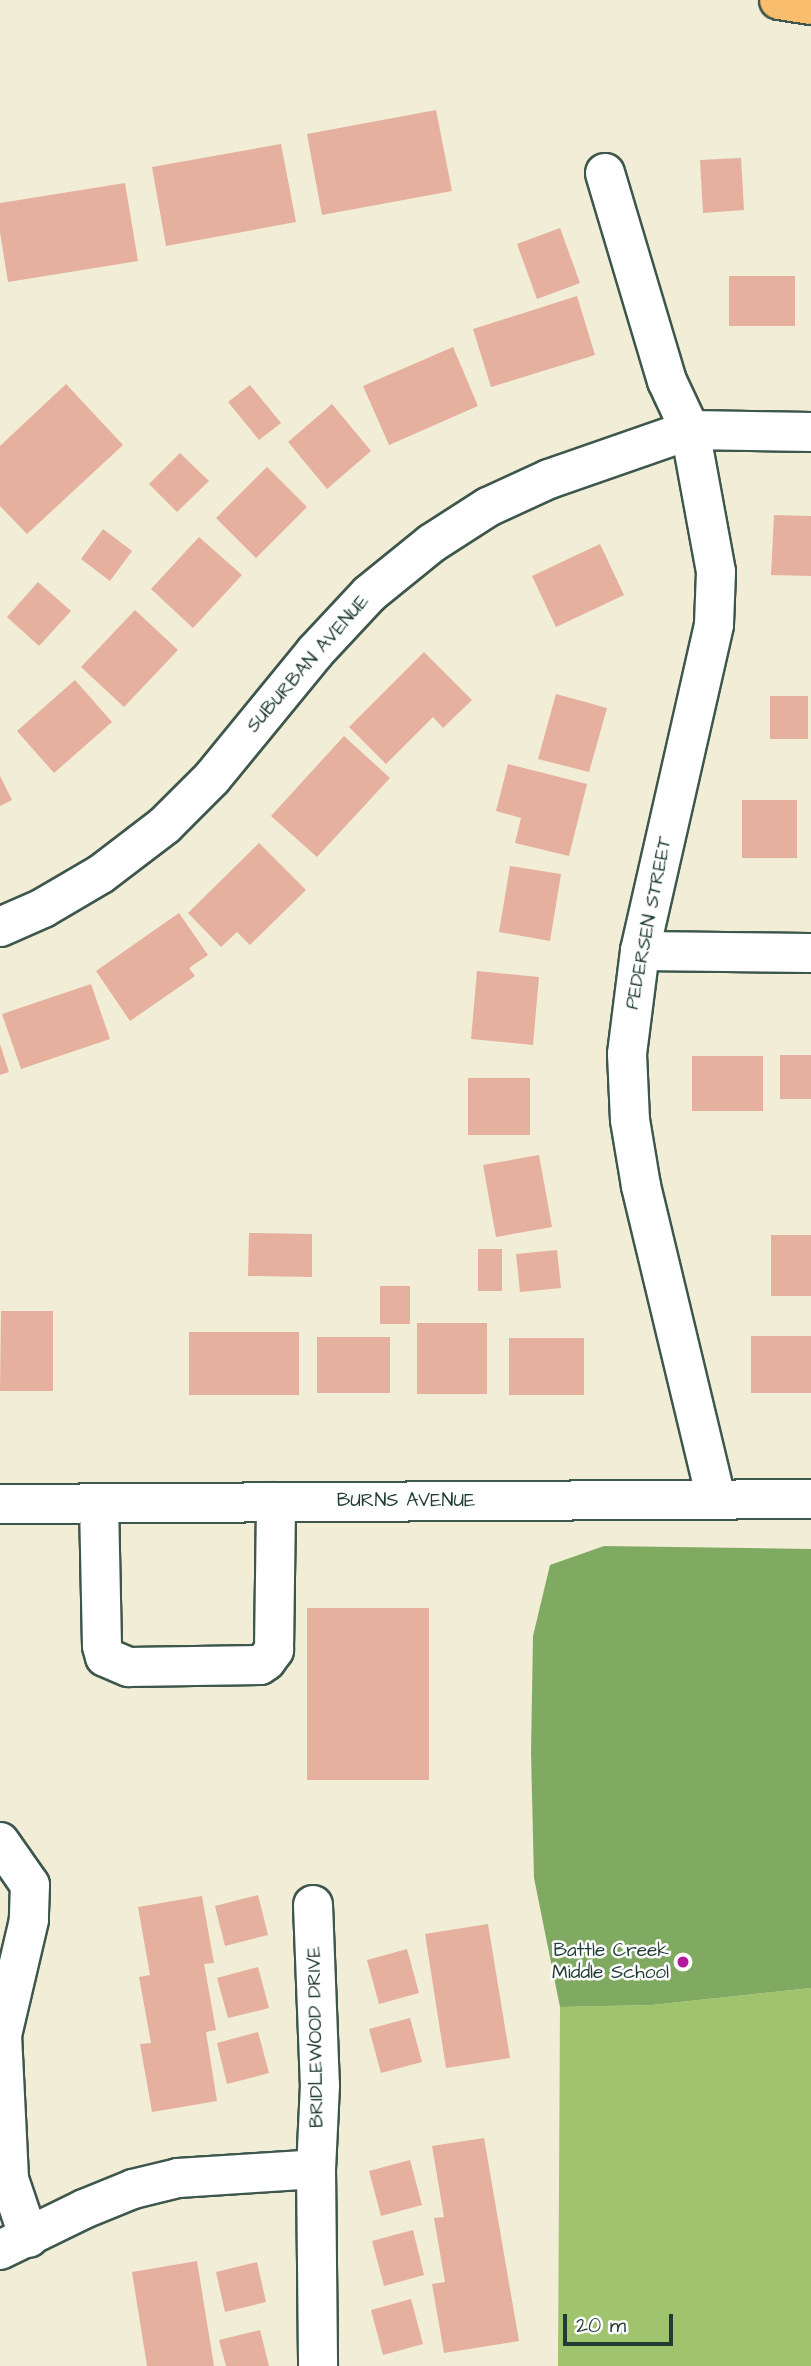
<!DOCTYPE html>
<style>
body{margin:0}
#map{position:relative;width:811px;height:2366px;overflow:hidden;background:#f1edd7;font-family:"Architects Daughter",sans-serif}
div>[style]{position:absolute}
.green>*{inset:0;background:#a0c46e}
.forest>*{inset:0;background:#80aa61}
.building>*{inset:0;background:#e6b09e}
.roads{filter:drop-shadow(2px 0 #3e574c) drop-shadow(-2px 0 #3e574c) drop-shadow(0 2px #3e574c) drop-shadow(0 -2px #3e574c)}
.minor>*{height:38px;margin:-19px;padding:0 19px;transform-origin:19px;border-radius:19px;background:#fff}
.highway>*{height:38px;margin:-19px;padding:0 19px;transform-origin:19px;border-radius:19px;background:#f9be6d}
.dots>*{width:19px;height:19px;translate:-50% -50%;box-sizing:border-box;border:4px solid #fff;border-radius:50%}
span{translate:-50% -50%;white-space:nowrap;text-align:center;line-height:1.15;-webkit-text-stroke:5px #fff;paint-order:stroke}
.street-label{font-size:19px;color:#1f3d34}
.poi-label{font-size:19px;color:#1f3d34}
.right{translate:-100% -50%;text-align:right}
.scale{position:absolute;left:563px;top:2314px;width:110px;height:32px;box-sizing:border-box;border:4px solid #1f3d34;border-top:0;padding-left:9px;font-size:21px;line-height:24px;white-space:nowrap;color:#1f3d34;-webkit-text-stroke:5px #fff;paint-order:stroke}
</style>
<div id="map">
<div class="green">
<div style="clip-path:polygon(811px 1988px,811px 2366px,558px 2366px,560px 2007px,652px 2005px)"></div>
</div>
<div class="forest">
<div style="clip-path:polygon(604px 1546px,811px 1549px,811px 1988px,652px 2005px,560px 2007px,534px 1878px,531px 1753px,533px 1636px,550px 1565px)"></div>
</div>
<div class="building">
<div style="clip-path:polygon(436px 110px,452px 191px,322px 215px,307px 134px)"></div>
<div style="clip-path:polygon(281px 144px,296px 222px,166px 246px,152px 167px)"></div>
<div style="clip-path:polygon(741px 158px,744px 210px,703px 213px,700px 160px)"></div>
<div style="clip-path:polygon(125px 183px,138px 261px,8px 282px,0 232px,0 203px)"></div>
<div style="clip-path:polygon(560px 228px,580px 283px,537px 299px,517px 244px)"></div>
<div style="clip-path:polygon(729px 276px,795px 276px,795px 326px,729px 326px)"></div>
<div style="clip-path:polygon(577px 296px,595px 355px,491px 387px,473px 329px)"></div>
<div style="clip-path:polygon(453px 347px,478px 406px,389px 445px,363px 386px)"></div>
<div style="clip-path:polygon(66px 384px,123px 445px,27px 534px,0 506px,0 446px)"></div>
<div style="clip-path:polygon(250px 385px,281px 423px,259px 440px,228px 402px)"></div>
<div style="clip-path:polygon(332px 404px,371px 451px,327px 489px,288px 442px)"></div>
<div style="clip-path:polygon(180px 453px,209px 481px,177px 512px,149px 484px)"></div>
<div style="clip-path:polygon(267px 467px,307px 507px,256px 558px,216px 518px)"></div>
<div style="clip-path:polygon(774px 515px,811px 516px,811px 576px,771px 575px)"></div>
<div style="clip-path:polygon(103px 529px,132px 551px,110px 581px,81px 559px)"></div>
<div style="clip-path:polygon(199px 537px,242px 575px,193px 628px,151px 589px)"></div>
<div style="clip-path:polygon(600px 544px,624px 595px,556px 627px,532px 576px)"></div>
<div style="clip-path:polygon(38px 582px,71px 611px,39px 646px,7px 617px)"></div>
<div style="clip-path:polygon(135px 610px,178px 650px,124px 707px,81px 667px)"></div>
<div style="clip-path:polygon(424px 652px,472px 700px,443px 728px,433px 717px,386px 764px,349px 727px)"></div>
<div style="clip-path:polygon(75px 680px,112px 722px,54px 773px,17px 731px)"></div>
<div style="clip-path:polygon(556px 694px,607px 708px,589px 772px,538px 759px)"></div>
<div style="clip-path:polygon(770px 696px,808px 696px,808px 739px,770px 739px)"></div>
<div style="clip-path:polygon(344px 736px,390px 778px,317px 857px,271px 816px)"></div>
<div style="clip-path:polygon(508px 764px,587px 784px,569px 856px,515px 843px,521px 818px,496px 811px)"></div>
<div style="clip-path:polygon(0 776px,12px 800px,0 806px)"></div>
<div style="clip-path:polygon(742px 800px,797px 800px,797px 858px,742px 858px)"></div>
<div style="clip-path:polygon(259px 843px,306px 890px,250px 945px,237px 932px,221px 947px,188px 913px)"></div>
<div style="clip-path:polygon(510px 866px,561px 874px,550px 941px,499px 932px)"></div>
<div style="clip-path:polygon(179px 913px,208px 955px,189px 968px,195px 976px,130px 1021px,96px 971px)"></div>
<div style="clip-path:polygon(477px 971px,539px 977px,533px 1045px,471px 1039px)"></div>
<div style="clip-path:polygon(91px 984px,110px 1039px,21px 1069px,2px 1014px)"></div>
<div style="clip-path:polygon(0 1044px,9px 1072px,0 1075px)"></div>
<div style="clip-path:polygon(780px 1055px,811px 1055px,811px 1099px,780px 1099px)"></div>
<div style="clip-path:polygon(692px 1056px,763px 1056px,763px 1111px,692px 1111px)"></div>
<div style="clip-path:polygon(468px 1078px,530px 1078px,530px 1135px,468px 1135px)"></div>
<div style="clip-path:polygon(539px 1155px,552px 1227px,496px 1237px,483px 1165px)"></div>
<div style="clip-path:polygon(249px 1233px,312px 1234px,312px 1277px,248px 1276px)"></div>
<div style="clip-path:polygon(771px 1235px,811px 1235px,811px 1296px,771px 1296px)"></div>
<div style="clip-path:polygon(478px 1249px,502px 1249px,502px 1291px,478px 1291px)"></div>
<div style="clip-path:polygon(557px 1250px,561px 1288px,520px 1292px,516px 1254px)"></div>
<div style="clip-path:polygon(380px 1286px,410px 1286px,410px 1324px,380px 1324px)"></div>
<div style="clip-path:polygon(1px 1311px,53px 1311px,53px 1391px,0 1391px)"></div>
<div style="clip-path:polygon(417px 1323px,487px 1323px,487px 1394px,417px 1394px)"></div>
<div style="clip-path:polygon(189px 1332px,299px 1332px,299px 1395px,189px 1395px)"></div>
<div style="clip-path:polygon(751px 1336px,811px 1336px,811px 1393px,751px 1393px)"></div>
<div style="clip-path:polygon(317px 1337px,390px 1337px,390px 1393px,317px 1393px)"></div>
<div style="clip-path:polygon(509px 1338px,584px 1338px,584px 1395px,509px 1395px)"></div>
<div style="clip-path:polygon(307px 1608px,429px 1608px,429px 1780px,307px 1780px)"></div>
<div style="clip-path:polygon(258px 1895px,268px 1935px,225px 1946px,215px 1906px)"></div>
<div style="clip-path:polygon(202px 1896px,214px 1963px,204px 1964px,216px 2030px,206px 2032px,217px 2101px,152px 2112px,140px 2044px,151px 2043px,139px 1977px,150px 1975px,138px 1907px)"></div>
<div style="clip-path:polygon(488px 1924px,510px 2058px,446px 2068px,425px 1934px)"></div>
<div style="clip-path:polygon(407px 1949px,419px 1993px,379px 2004px,367px 1960px)"></div>
<div style="clip-path:polygon(258px 1967px,269px 2008px,228px 2018px,217px 1978px)"></div>
<div style="clip-path:polygon(410px 2018px,422px 2062px,381px 2073px,369px 2029px)"></div>
<div style="clip-path:polygon(258px 2032px,269px 2073px,227px 2084px,217px 2043px)"></div>
<div style="clip-path:polygon(484px 2138px,519px 2341px,444px 2353px,432px 2284px,445px 2282px,434px 2218px,444px 2217px,432px 2146px)"></div>
<div style="clip-path:polygon(410px 2160px,422px 2205px,381px 2216px,369px 2171px)"></div>
<div style="clip-path:polygon(413px 2230px,424px 2275px,384px 2286px,372px 2241px)"></div>
<div style="clip-path:polygon(197px 2261px,214px 2366px,147px 2366px,132px 2272px)"></div>
<div style="clip-path:polygon(257px 2262px,266px 2302px,225px 2312px,216px 2272px)"></div>
<div style="clip-path:polygon(411px 2299px,423px 2344px,383px 2355px,371px 2310px)"></div>
<div style="clip-path:polygon(260px 2330px,269px 2366px,226px 2366px,219px 2340px)"></div>
</div>
<div class="roads">
<div class="minor">
<div style="left:605px;top:173px;width:217px;rotate:73.4deg"></div>
<div style="left:667px;top:381px;width:54px;rotate:64.9deg"></div>
<div style="left:690px;top:430px;width:144px;rotate:79.6deg"></div>
<div style="left:716px;top:572px;width:53px;rotate:92.2deg"></div>
<div style="left:714px;top:625px;width:334px;rotate:102.8deg"></div>
<div style="left:640px;top:951px;width:104px;rotate:97.2deg"></div>
<div style="left:627px;top:1054px;width:66px;rotate:87.4deg"></div>
<div style="left:630px;top:1120px;width:67px;rotate:80.5deg"></div>
<div style="left:641px;top:1186px;width:321px;rotate:76.5deg"></div>
<div style="left:0;top:927px;width:47px;rotate:-23.8deg"></div>
<div style="left:43px;top:908px;width:67px;rotate:-30.4deg"></div>
<div style="left:101px;top:874px;width:81px;rotate:-37.4deg"></div>
<div style="left:165px;top:825px;width:66px;rotate:-45deg"></div>
<div style="left:212px;top:778px;width:163px;rotate:-50.7deg"></div>
<div style="left:315px;top:652px;width:79px;rotate:-47deg"></div>
<div style="left:369px;top:594px;width:81px;rotate:-39deg"></div>
<div style="left:432px;top:543px;width:67px;rotate:-32.7deg"></div>
<div style="left:488px;top:507px;width:67px;rotate:-24.7deg"></div>
<div style="left:549px;top:479px;width:149px;rotate:-19.2deg"></div>
<div style="left:690px;top:430px;width:121px;rotate:0.9deg"></div>
<div style="left:640px;top:951px;width:171px;rotate:0.7deg"></div>
<div style="left:99px;top:1503px;width:143px;rotate:88.8deg"></div>
<div style="left:102px;top:1646px;width:11px;rotate:75deg"></div>
<div style="left:105px;top:1657px;width:26px;rotate:23deg"></div>
<div style="left:129px;top:1667px;width:131px;rotate:-0.9deg"></div>
<div style="left:260px;top:1665px;width:7px;rotate:-34deg"></div>
<div style="left:266px;top:1661px;width:14px;rotate:-54deg"></div>
<div style="left:274px;top:1650px;width:148px;rotate:-89.2deg"></div>
<div style="left:0;top:1504px;width:811px;rotate:-0.35deg"></div>
<div style="left:0;top:1842px;width:52px;rotate:55.1deg"></div>
<div style="left:30px;top:1885px;width:35px;rotate:92deg"></div>
<div style="left:29px;top:1920px;width:118px;rotate:103.2deg"></div>
<div style="left:2px;top:2035px;width:144px;rotate:87.2deg"></div>
<div style="left:9px;top:2179px;width:62px;rotate:71.3deg"></div>
<div style="left:313px;top:1905px;width:180px;rotate:87.8deg"></div>
<div style="left:320px;top:2085px;width:84px;rotate:92.7deg"></div>
<div style="left:316px;top:2169px;width:197px;rotate:89.4deg"></div>
<div style="left:0;top:2250px;width:93px;rotate:-26deg"></div>
<div style="left:84px;top:2209px;width:53px;rotate:-22.2deg"></div>
<div style="left:133px;top:2189px;width:46px;rotate:-13.7deg"></div>
<div style="left:178px;top:2178px;width:138px;rotate:-3.7deg"></div>
</div>
<div class="highway">
<div style="left:779px;top:0;width:32px;rotate:9deg"></div>
</div>
</div>
<div class="dots">
<div style="left:683px;top:1962px;background:#b5179e"></div>
</div>
<div class="street-label">
<span style="left:308px;top:664px;rotate:-49deg">SUBURBAN AVENUE</span>
<span style="left:649px;top:923px;rotate:-79deg">PEDERSEN STREET</span>
<span style="left:406px;top:1501px">BURNS AVENUE</span>
<span style="left:316px;top:2037px;rotate:-91deg">BRIDLEWOOD DRIVE</span>
</div>
<div class="poi-label">
<span class="right" style="left:669px;top:1962px">Battle Creek<br>Middle School</span>
</div>
<div class="scale">20 m</div>
</div>
